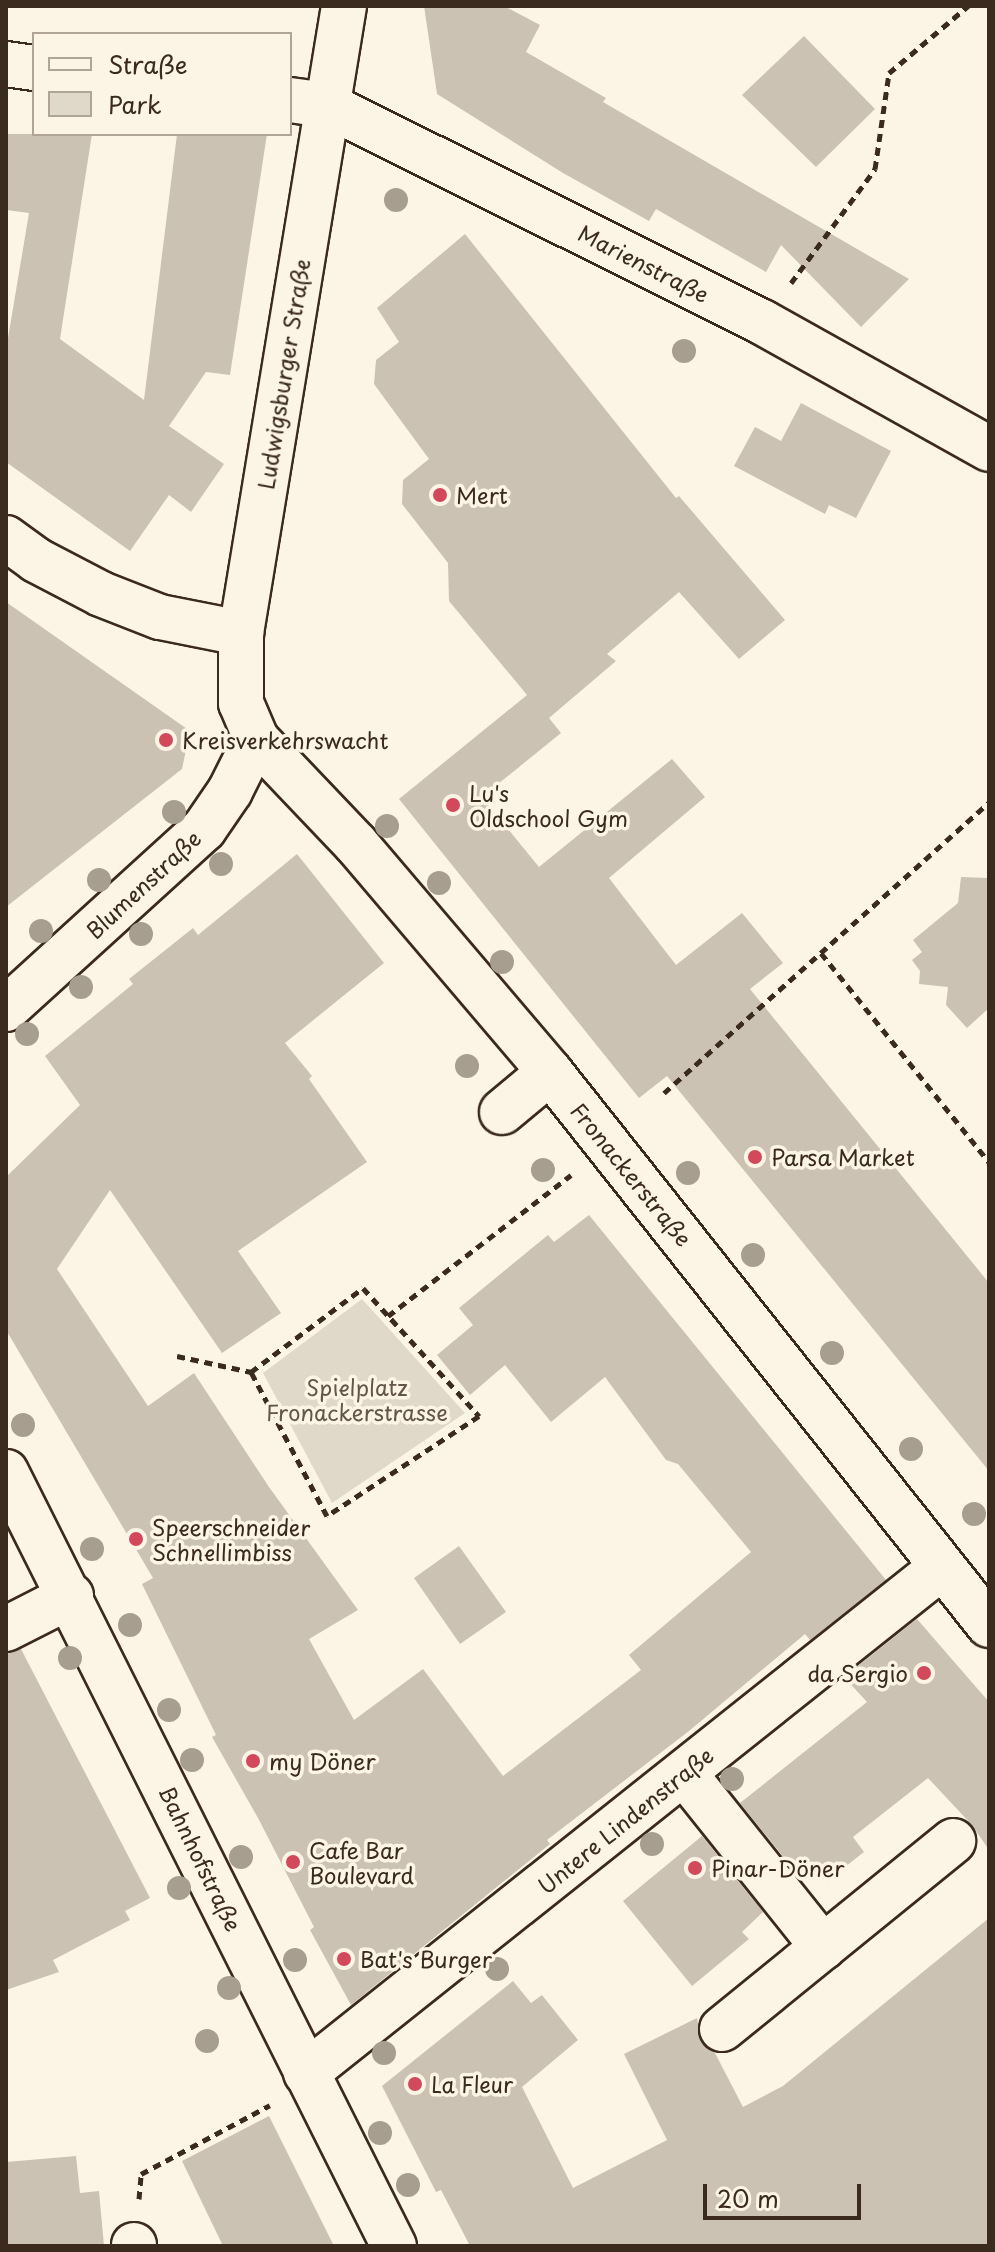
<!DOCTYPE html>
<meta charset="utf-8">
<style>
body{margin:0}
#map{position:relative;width:995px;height:2252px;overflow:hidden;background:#fcf5e5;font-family:"Playpen Sans",sans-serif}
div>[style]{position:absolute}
.green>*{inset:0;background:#e0d8c8}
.building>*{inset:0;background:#ccc2b3}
.path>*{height:5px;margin-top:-2.5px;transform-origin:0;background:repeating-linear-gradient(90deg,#3b2a1e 0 8px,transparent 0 14px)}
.roads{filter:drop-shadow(2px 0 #3b2a1e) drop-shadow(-2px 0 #3b2a1e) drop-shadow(0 2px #3b2a1e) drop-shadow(0 -2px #3b2a1e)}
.minor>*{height:44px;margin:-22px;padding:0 22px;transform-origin:22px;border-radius:22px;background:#fcf5e5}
.trees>*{width:24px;height:24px;margin:-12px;border-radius:50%;background:#a89e8f}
.dots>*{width:22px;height:22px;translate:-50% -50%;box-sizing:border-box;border:4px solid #fcf5e5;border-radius:50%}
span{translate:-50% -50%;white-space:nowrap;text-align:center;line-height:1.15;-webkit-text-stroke:7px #fcf5e5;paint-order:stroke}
.street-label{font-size:22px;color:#3b2a1e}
.poi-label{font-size:22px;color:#3b2a1e}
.left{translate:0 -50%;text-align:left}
.right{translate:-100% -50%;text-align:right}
.park-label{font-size:22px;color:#645648}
.frame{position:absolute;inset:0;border:8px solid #3b2a1e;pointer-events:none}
.legend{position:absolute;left:32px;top:32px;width:260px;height:104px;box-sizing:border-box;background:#fcf5e5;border:2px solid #afa495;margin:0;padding:10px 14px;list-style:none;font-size:24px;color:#3b2a1e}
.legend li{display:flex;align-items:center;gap:16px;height:40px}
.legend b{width:40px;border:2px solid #afa495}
.scale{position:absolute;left:703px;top:2184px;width:158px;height:36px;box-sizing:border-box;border:4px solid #3b2a1e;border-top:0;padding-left:10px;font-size:24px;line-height:28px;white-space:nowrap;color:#3b2a1e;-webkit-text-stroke:6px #fcf5e5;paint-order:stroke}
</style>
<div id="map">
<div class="green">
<div style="clip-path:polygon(362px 1299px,465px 1413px,332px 1503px,263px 1373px)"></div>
</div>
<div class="building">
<div style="clip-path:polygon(424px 6px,504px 6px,540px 25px,526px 52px,606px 98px,603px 102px,909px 279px,861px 327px,781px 245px,766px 272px,656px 209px,649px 221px,563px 173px,437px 94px)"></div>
<div style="clip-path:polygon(804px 36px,875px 109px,816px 167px,742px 95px)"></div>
<div style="clip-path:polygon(6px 134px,92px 134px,60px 339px,144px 400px,177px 134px,267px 134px,230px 375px,206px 372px,169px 426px,224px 464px,191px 512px,169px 495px,130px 551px,6px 462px,6px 350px,29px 213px,6px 210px)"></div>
<div style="clip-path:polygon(465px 234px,676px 498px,679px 496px,785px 620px,739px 659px,679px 592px,607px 654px,616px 661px,549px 718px,561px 733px,482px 797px,539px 867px,672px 759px,705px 797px,609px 878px,676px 965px,742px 913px,783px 963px,750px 989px,989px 1283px,989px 1471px,667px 1076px,639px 1098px,399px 799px,527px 695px,449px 601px,448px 563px,402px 504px,403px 480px,429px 459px,374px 384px,376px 360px,399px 342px,377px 308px)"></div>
<div style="clip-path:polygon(801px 403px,891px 451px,856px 518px,829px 505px,825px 514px,734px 466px,755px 427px,781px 441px)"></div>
<div style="clip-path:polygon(6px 602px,190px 731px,182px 769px,6px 907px)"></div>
<div style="clip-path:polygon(297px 854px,384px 963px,285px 1043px,312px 1076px,309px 1079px,367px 1162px,238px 1251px,281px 1313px,222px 1353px,110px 1190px,57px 1269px,148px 1406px,194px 1373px,269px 1487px,358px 1610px,309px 1639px,354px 1720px,423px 1669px,503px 1776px,641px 1670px,629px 1655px,751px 1552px,678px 1464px,666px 1460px,605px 1377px,551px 1422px,505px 1365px,470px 1395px,437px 1355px,473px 1325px,459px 1308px,548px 1235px,554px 1242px,589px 1215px,886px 1580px,810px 1640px,805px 1634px,689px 1731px,547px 1840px,550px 1844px,351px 2005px,310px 1930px,314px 1927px,258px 1818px,212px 1737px,216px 1735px,142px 1584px,153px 1578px,6px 1330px,6px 1177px,80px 1105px,45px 1056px,133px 984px,129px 979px,193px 928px,198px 935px)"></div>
<div style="clip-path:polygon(961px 877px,989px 878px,989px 1008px,967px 1028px,946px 1005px,948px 987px,919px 984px,920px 971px,912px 960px,922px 952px,913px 940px,958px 903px)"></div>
<div style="clip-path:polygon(459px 1546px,506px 1612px,460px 1644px,414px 1578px)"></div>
<div style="clip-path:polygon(917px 1619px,989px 1702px,989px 1850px,972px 1825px,928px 1778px,853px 1837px,864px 1852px,827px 1881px,817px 1867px,802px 1880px,740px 1803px,867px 1702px,844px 1677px)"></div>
<div style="clip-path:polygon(21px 1649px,150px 1898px,125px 1911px,130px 1920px,53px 1960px,59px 1972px,6px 1990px,6px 1654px)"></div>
<div style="clip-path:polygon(702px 1836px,763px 1912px,742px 1932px,749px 1939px,692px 1986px,623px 1901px)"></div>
<div style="clip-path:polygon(989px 1918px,989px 2246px,470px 2246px,441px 2190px,436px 2192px,382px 2086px,513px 1981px,531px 2003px,542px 1995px,578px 2040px,522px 2087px,573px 2188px,667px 2140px,624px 2054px,697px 2018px,702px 2044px,715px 2053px,743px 2107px,783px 2086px)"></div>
<div style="clip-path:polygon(269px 2116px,334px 2246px,223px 2246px,182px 2161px)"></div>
<div style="clip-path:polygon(76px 2156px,80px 2193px,99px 2191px,104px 2246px,6px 2246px,6px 2162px)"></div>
</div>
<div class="path">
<div style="left:791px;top:283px;width:142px;rotate:-53.6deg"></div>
<div style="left:875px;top:169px;width:97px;rotate:-81.7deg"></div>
<div style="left:889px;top:73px;width:104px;rotate:-40.3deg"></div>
<div style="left:821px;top:953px;width:268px;rotate:51.2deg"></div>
<div style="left:664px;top:1093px;width:436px;rotate:-41.8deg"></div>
<div style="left:363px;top:1288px;width:173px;rotate:47.8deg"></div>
<div style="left:479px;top:1416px;width:182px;rotate:146.7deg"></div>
<div style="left:327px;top:1516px;width:163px;rotate:-117.8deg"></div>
<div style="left:251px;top:1372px;width:140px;rotate:-36.9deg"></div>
<div style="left:388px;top:1316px;width:231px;rotate:-37.6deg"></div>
<div style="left:177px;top:1356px;width:76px;rotate:12.2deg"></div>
<div style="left:139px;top:2199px;width:25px;rotate:-85deg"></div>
<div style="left:141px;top:2174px;width:146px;rotate:-28.1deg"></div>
</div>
<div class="roads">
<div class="minor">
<div style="left:344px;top:6px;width:635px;rotate:99.33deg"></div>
<div style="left:241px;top:633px;width:70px;rotate:90deg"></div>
<div style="left:241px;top:703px;width:39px;rotate:67deg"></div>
<div style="left:256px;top:739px;width:145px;rotate:46.4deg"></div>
<div style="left:356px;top:844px;width:299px;rotate:49.6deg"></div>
<div style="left:550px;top:1072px;width:706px;rotate:51.56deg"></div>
<div style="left:6px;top:64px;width:28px;rotate:8deg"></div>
<div style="left:290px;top:100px;width:37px;rotate:8deg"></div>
<div style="left:327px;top:105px;width:486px;rotate:26.5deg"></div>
<div style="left:762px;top:322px;width:260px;rotate:29.2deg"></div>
<div style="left:6px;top:538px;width:37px;rotate:36deg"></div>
<div style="left:36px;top:560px;width:73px;rotate:27.6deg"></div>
<div style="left:101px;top:594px;width:63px;rotate:21.3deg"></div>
<div style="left:160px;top:617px;width:83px;rotate:11.2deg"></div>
<div style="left:6px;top:1009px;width:268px;rotate:-42.3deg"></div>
<div style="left:204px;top:829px;width:46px;rotate:-55.6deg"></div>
<div style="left:230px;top:791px;width:58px;rotate:-63.4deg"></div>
<div style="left:502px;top:1112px;width:62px;rotate:-39.8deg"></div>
<div style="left:6px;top:1472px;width:866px;rotate:63.38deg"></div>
<div style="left:6px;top:1629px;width:73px;rotate:-26.9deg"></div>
<div style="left:684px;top:1773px;width:223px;rotate:51.4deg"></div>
<div style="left:722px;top:2029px;width:298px;rotate:-39.1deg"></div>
<div style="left:306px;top:2073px;width:813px;rotate:-38.51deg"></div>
<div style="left:134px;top:2245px;width:1px;rotate:90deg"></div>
</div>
</div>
<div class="trees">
<div style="left:396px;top:200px"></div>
<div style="left:684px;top:351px"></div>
<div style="left:174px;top:812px"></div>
<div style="left:387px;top:826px"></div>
<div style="left:221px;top:864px"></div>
<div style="left:99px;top:880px"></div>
<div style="left:439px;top:883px"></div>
<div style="left:41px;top:931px"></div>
<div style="left:141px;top:934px"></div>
<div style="left:502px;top:962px"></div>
<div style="left:81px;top:987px"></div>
<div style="left:27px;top:1034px"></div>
<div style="left:467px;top:1066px"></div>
<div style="left:543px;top:1170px"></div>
<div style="left:688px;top:1173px"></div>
<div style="left:753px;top:1255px"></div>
<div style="left:832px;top:1353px"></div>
<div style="left:23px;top:1425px"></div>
<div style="left:911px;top:1449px"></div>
<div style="left:974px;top:1514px"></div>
<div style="left:92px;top:1549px"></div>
<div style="left:130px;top:1625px"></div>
<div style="left:70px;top:1658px"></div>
<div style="left:169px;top:1710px"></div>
<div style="left:192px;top:1760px"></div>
<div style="left:732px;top:1779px"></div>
<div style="left:652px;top:1844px"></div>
<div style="left:241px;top:1857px"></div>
<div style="left:179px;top:1888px"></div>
<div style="left:295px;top:1960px"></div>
<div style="left:497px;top:1969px"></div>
<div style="left:229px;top:1988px"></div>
<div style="left:207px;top:2041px"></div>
<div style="left:384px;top:2053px"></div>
<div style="left:380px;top:2133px"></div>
<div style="left:408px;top:2185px"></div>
</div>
<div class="dots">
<div style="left:440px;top:495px;background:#d1495b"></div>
<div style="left:166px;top:740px;background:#d1495b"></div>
<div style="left:453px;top:805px;background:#d1495b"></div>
<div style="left:755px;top:1157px;background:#d1495b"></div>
<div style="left:136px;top:1539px;background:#d1495b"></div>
<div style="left:924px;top:1673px;background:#d1495b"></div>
<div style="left:253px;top:1761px;background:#d1495b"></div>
<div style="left:293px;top:1862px;background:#d1495b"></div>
<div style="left:695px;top:1868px;background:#d1495b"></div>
<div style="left:344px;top:1959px;background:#d1495b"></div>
<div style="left:415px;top:2084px;background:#d1495b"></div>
</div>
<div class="street-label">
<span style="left:644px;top:263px;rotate:27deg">Marienstraße</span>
<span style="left:283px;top:374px;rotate:-81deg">Ludwigsburger Straße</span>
<span style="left:143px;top:884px;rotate:-43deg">Blumenstraße</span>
<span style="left:632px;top:1174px;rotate:51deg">Fronackerstraße</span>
<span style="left:625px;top:1820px;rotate:-39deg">Untere Lindenstraße</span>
<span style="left:201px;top:1858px;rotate:64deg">Bahnhofstraße</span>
</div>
<div class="poi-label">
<span class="left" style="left:456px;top:495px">Mert</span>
<span class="left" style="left:182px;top:740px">Kreisverkehrswacht</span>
<span class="left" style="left:469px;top:805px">Lu's<br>Oldschool Gym</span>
<span class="left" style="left:771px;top:1157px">Parsa Market</span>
<span class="left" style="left:152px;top:1539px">Speerschneider<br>Schnellimbiss</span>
<span class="right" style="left:908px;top:1673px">da Sergio</span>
<span class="left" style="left:269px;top:1761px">my Döner</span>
<span class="left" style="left:309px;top:1862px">Cafe Bar<br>Boulevard</span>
<span class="left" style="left:711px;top:1868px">Pinar-Döner</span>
<span class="left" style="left:360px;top:1959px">Bat's Burger</span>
<span class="left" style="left:431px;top:2084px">La Fleur</span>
</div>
<div class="park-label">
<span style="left:357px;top:1399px">Spielplatz<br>Fronackerstrasse</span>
</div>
<div class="frame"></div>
<ul class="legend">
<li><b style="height:10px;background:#fcf5e5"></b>Straße</li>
<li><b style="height:22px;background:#e0d8c8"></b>Park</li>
</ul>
<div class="scale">20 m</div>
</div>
